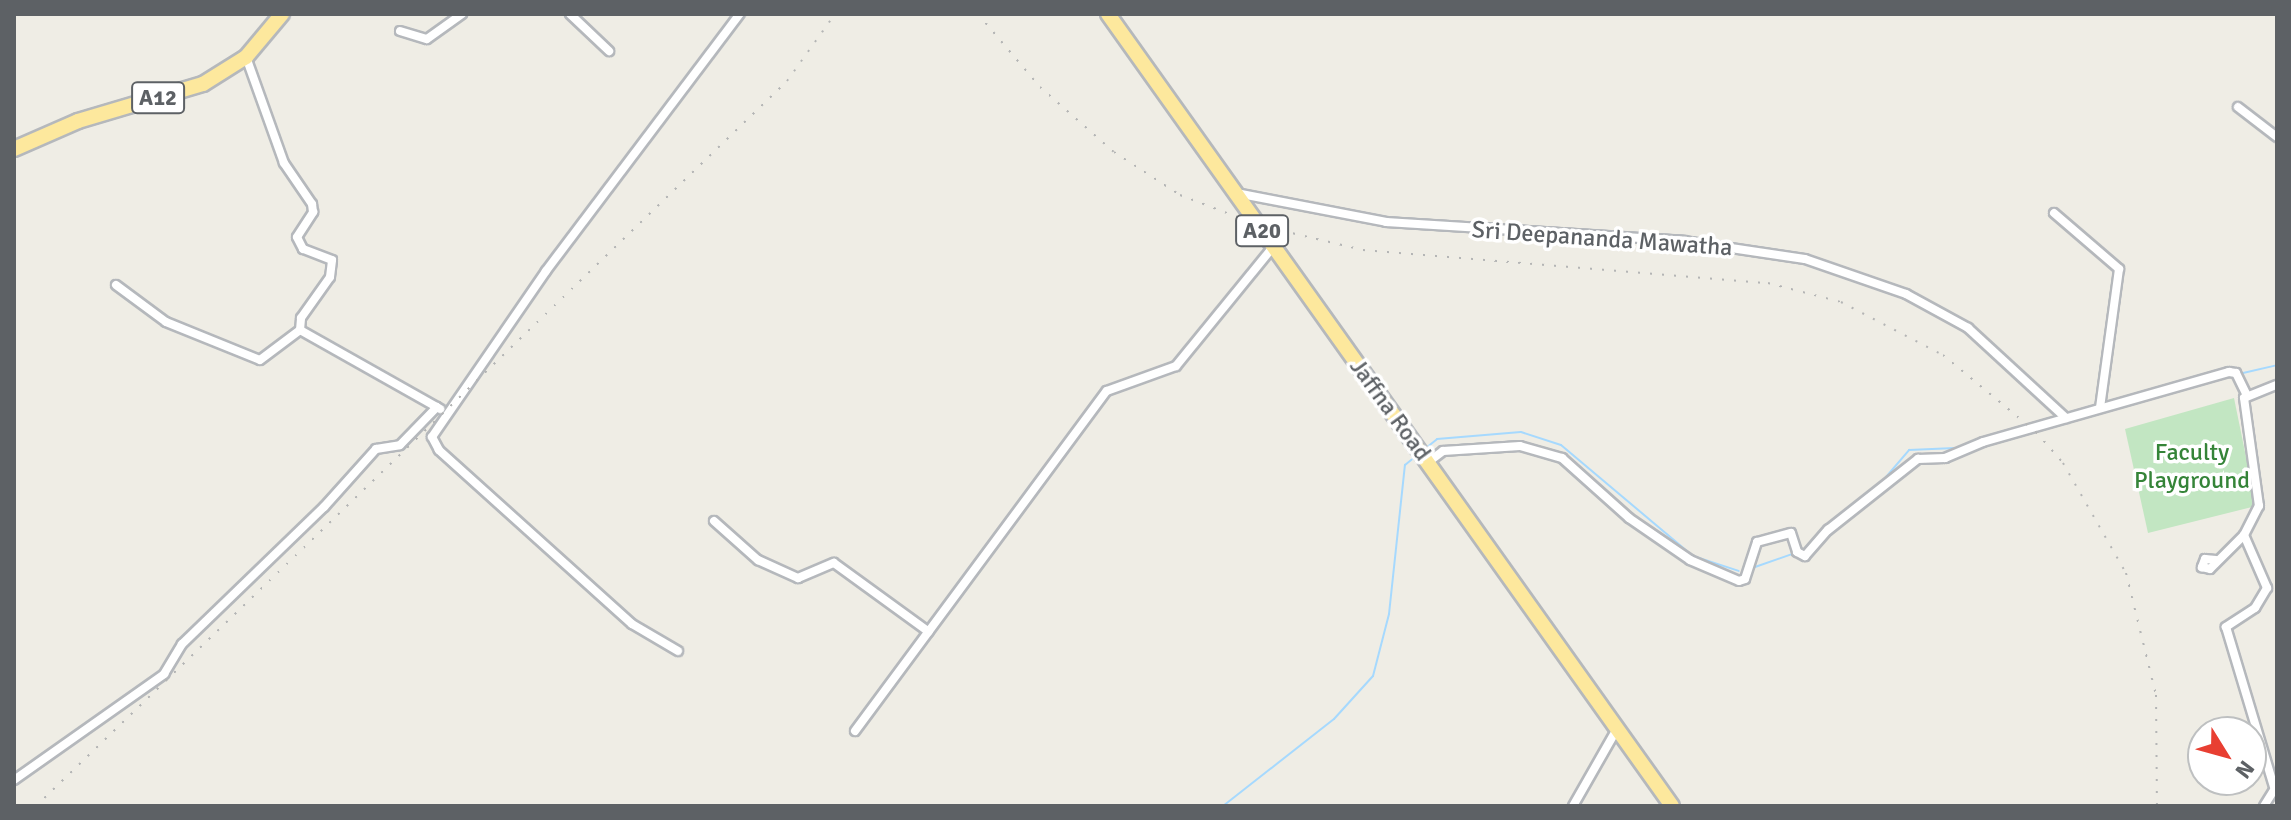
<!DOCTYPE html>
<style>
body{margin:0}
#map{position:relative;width:2291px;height:820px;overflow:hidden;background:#efede5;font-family:Signika,sans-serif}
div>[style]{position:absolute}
.green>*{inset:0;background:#c2e6c2}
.stream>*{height:2px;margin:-1px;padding:0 1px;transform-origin:1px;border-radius:1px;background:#a6d9fe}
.roads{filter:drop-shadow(2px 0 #b5b8bc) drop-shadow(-2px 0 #b5b8bc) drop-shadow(0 2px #b5b8bc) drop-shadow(0 -2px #b5b8bc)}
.minor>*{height:8px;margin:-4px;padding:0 4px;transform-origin:4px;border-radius:4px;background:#fff}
.trunk>*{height:14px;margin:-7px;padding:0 7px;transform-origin:7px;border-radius:7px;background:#fde89d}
.rail>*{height:2px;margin-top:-1px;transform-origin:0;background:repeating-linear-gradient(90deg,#b4b5b5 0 2px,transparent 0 12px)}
span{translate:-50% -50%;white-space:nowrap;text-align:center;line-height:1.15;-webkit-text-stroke:7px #fff;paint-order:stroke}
.shield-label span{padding:2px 6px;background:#fff;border:2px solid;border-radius:6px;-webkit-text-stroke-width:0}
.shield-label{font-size:22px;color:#5d6165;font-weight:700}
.street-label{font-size:24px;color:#5d6165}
.park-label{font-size:24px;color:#358438}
.frame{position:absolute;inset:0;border:16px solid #5d6165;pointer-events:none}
.north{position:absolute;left:2187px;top:716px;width:80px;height:80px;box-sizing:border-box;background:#fff;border:2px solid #bec0c1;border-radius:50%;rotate:127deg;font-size:22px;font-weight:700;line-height:32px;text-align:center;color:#5d6165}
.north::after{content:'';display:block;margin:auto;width:28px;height:36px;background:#e83f32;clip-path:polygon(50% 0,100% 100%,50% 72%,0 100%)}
</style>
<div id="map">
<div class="green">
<div style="clip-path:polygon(2234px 398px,2256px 506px,2148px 533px,2125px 429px)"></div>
</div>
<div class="stream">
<div style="left:2243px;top:373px;width:35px;rotate:-13deg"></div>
<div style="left:1426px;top:448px;width:14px;rotate:-39deg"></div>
<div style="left:1437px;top:439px;width:84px;rotate:-4.8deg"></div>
<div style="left:1521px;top:432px;width:42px;rotate:18deg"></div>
<div style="left:1561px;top:445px;width:172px;rotate:40.1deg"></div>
<div style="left:1693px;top:556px;width:48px;rotate:18.1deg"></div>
<div style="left:1880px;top:484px;width:45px;rotate:-49.5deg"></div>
<div style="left:1909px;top:450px;width:46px;rotate:-2.5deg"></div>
<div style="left:1755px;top:567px;width:42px;rotate:-19.3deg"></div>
<div style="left:1223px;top:806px;width:141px;rotate:-38.1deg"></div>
<div style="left:1334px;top:719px;width:58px;rotate:-47.8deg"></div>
<div style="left:1373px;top:676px;width:64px;rotate:-75.5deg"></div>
<div style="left:1389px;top:614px;width:150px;rotate:-83.9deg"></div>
<div style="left:1405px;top:465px;width:13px;rotate:-39deg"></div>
</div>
<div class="roads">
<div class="minor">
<div style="left:570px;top:14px;width:54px;rotate:43.5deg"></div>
<div style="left:400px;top:31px;width:28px;rotate:17deg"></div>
<div style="left:427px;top:39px;width:43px;rotate:-35.5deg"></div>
<div style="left:2238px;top:107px;width:49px;rotate:37.6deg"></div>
<div style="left:1236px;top:193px;width:153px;rotate:10.9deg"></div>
<div style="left:1386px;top:222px;width:299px;rotate:3.6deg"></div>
<div style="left:1684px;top:241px;width:122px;rotate:8.5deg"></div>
<div style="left:1805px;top:259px;width:107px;rotate:19.1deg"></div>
<div style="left:1906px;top:294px;width:71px;rotate:28.7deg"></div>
<div style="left:1968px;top:328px;width:133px;rotate:42.6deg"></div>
<div style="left:2054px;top:213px;width:86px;rotate:40.7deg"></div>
<div style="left:2119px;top:269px;width:139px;rotate:97.8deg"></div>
<div style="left:116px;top:285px;width:62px;rotate:36.5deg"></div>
<div style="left:166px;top:322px;width:101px;rotate:22deg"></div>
<div style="left:260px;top:360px;width:50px;rotate:-36.9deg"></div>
<div style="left:300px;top:330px;width:12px;rotate:-85deg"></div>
<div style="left:301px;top:318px;width:50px;rotate:-54.7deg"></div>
<div style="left:330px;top:277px;width:17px;rotate:-83deg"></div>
<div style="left:332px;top:260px;width:31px;rotate:-159deg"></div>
<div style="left:303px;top:249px;width:13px;rotate:-117deg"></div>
<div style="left:297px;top:237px;width:30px;rotate:-57deg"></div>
<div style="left:313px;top:212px;width:8px;rotate:-97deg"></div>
<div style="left:312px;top:204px;width:50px;rotate:-124.3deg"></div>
<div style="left:284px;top:163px;width:113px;rotate:-109.7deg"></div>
<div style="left:300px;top:330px;width:161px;rotate:29.4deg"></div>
<div style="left:1427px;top:463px;width:20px;rotate:-37deg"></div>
<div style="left:1443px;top:451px;width:77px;rotate:-3.7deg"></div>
<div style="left:1520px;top:446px;width:44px;rotate:15.9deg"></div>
<div style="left:1562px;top:458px;width:90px;rotate:41.8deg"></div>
<div style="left:1629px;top:518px;width:74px;rotate:34.5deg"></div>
<div style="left:1690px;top:560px;width:53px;rotate:23.2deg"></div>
<div style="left:1739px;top:581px;width:6px;rotate:-18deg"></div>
<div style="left:1745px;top:579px;width:39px;rotate:-72deg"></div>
<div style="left:1757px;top:542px;width:35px;rotate:-15deg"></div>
<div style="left:1791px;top:533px;width:20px;rotate:72deg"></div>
<div style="left:1797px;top:552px;width:9px;rotate:27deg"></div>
<div style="left:1805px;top:556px;width:35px;rotate:-49deg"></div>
<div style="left:1828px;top:530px;width:115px;rotate:-38.3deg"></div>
<div style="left:1918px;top:459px;width:27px;rotate:-2deg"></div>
<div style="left:1945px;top:458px;width:41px;rotate:-22.8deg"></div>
<div style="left:1983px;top:442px;width:256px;rotate:-15.9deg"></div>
<div style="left:2229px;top:372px;width:7px;rotate:8deg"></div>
<div style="left:2236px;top:373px;width:25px;rotate:64deg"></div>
<div style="left:714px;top:521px;width:59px;rotate:41.6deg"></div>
<div style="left:758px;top:560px;width:44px;rotate:24.2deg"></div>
<div style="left:798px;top:578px;width:39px;rotate:-23deg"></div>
<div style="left:834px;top:563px;width:117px;rotate:36deg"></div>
<div style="left:2244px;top:535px;width:58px;rotate:66.5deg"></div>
<div style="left:2267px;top:588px;width:23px;rotate:121deg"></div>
<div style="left:2255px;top:608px;width:35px;rotate:147deg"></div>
<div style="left:2226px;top:627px;width:167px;rotate:73.3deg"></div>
<div style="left:2216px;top:560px;width:11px;rotate:-175deg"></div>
<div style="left:2205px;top:559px;width:9px;rotate:111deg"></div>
<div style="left:2202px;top:567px;width:8px;rotate:14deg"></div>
<div style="left:2210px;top:569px;width:48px;rotate:-45deg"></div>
<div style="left:2244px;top:535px;width:33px;rotate:-63deg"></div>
<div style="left:2259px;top:506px;width:109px;rotate:-97.9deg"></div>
<div style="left:2244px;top:398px;width:35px;rotate:-22deg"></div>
<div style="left:678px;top:651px;width:53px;rotate:-149.6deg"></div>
<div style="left:632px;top:624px;width:260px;rotate:-138deg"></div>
<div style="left:439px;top:450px;width:15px;rotate:-118deg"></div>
<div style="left:432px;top:437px;width:201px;rotate:-55.5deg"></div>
<div style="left:546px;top:271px;width:322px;rotate:-53deg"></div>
<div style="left:855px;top:731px;width:423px;rotate:-53.5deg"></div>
<div style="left:1107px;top:391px;width:73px;rotate:-19.9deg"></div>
<div style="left:1176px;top:366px;width:154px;rotate:-50.8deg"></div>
<div style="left:14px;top:780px;width:184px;rotate:-35.2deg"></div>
<div style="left:164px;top:674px;width:35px;rotate:-59deg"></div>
<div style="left:182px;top:644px;width:197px;rotate:-44deg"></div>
<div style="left:324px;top:507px;width:78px;rotate:-48.1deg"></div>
<div style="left:376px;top:449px;width:24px;rotate:-9deg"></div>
<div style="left:400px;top:445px;width:53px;rotate:-45.8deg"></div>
<div style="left:1573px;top:806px;width:89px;rotate:-60.3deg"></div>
<div style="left:2264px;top:806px;width:22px;rotate:-58deg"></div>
</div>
<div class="trunk">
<div style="left:1108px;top:14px;width:972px;rotate:54.54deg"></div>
<div style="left:14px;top:149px;width:70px;rotate:-23.6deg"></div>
<div style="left:78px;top:121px;width:130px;rotate:-16.5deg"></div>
<div style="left:203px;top:84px;width:51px;rotate:-32.1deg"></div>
<div style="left:246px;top:57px;width:56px;rotate:-50.1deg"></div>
</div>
</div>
<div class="rail">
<div style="left:978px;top:14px;width:96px;rotate:49.7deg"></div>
<div style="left:1040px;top:87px;width:98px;rotate:41.3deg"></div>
<div style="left:1114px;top:152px;width:79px;rotate:33.1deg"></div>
<div style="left:1180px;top:195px;width:84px;rotate:21deg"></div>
<div style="left:1258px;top:225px;width:108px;rotate:13.4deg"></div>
<div style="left:1363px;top:250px;width:406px;rotate:4.7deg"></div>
<div style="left:1768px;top:283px;width:75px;rotate:14.6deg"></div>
<div style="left:1841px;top:302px;width:115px;rotate:27.5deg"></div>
<div style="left:1943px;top:355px;width:121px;rotate:39.6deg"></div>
<div style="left:2036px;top:432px;width:41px;rotate:48.9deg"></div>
<div style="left:2063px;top:463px;width:127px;rotate:60.2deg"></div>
<div style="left:2126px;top:573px;width:126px;rotate:76.2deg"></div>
<div style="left:2156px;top:695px;width:111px;rotate:89.5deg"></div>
<div style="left:36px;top:806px;width:1044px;rotate:-43.99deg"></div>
<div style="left:787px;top:81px;width:82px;rotate:-54.4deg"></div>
</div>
<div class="shield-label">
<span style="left:158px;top:98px">A12</span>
<span style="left:1262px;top:231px">A20</span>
</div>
<div class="street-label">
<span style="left:1602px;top:239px;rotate:4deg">Sri Deepananda Mawatha</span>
<span style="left:1390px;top:410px;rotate:54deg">Jaffna Road</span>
</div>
<div class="park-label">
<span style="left:2192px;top:467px">Faculty<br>Playground</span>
</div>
<div class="frame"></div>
<div class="north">N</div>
</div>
